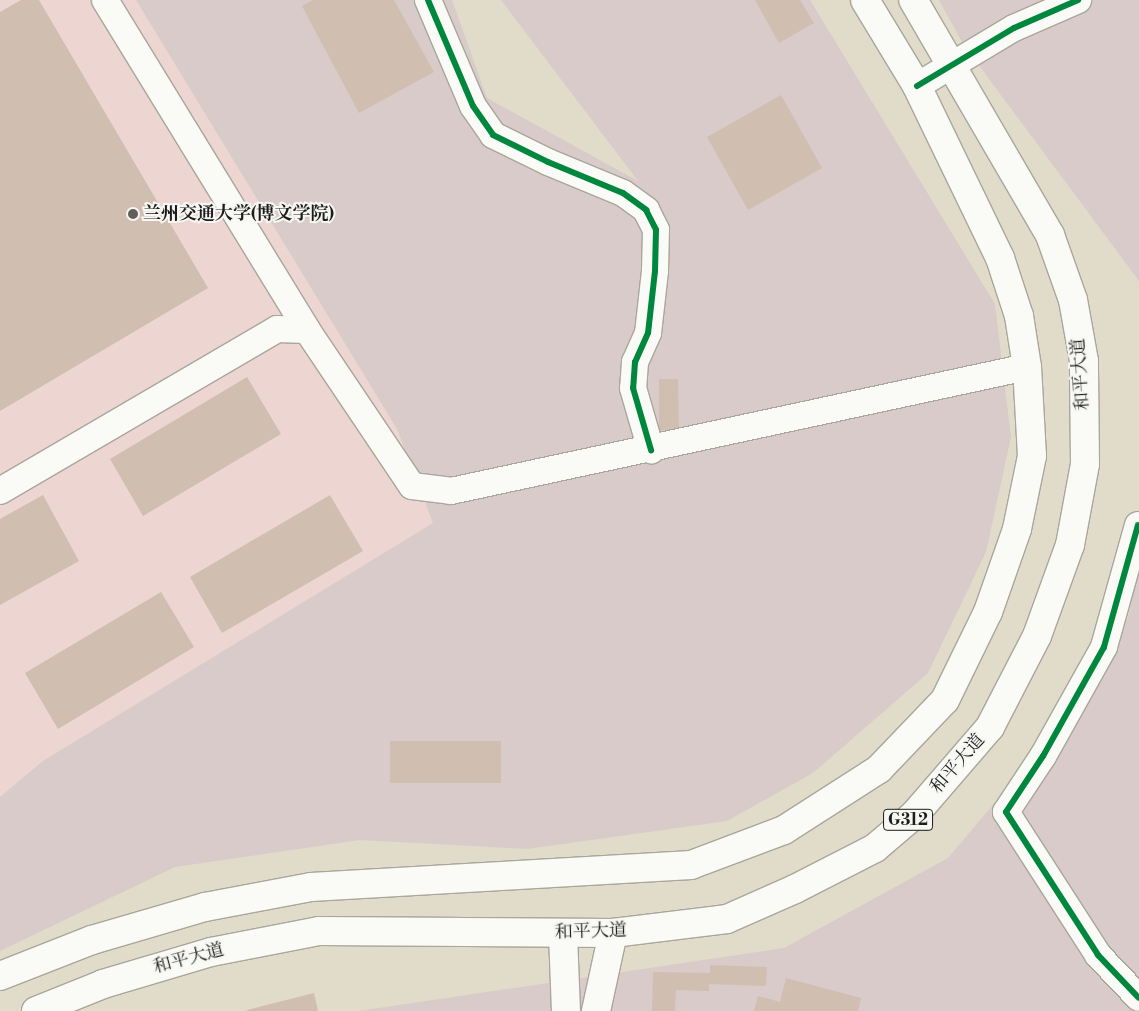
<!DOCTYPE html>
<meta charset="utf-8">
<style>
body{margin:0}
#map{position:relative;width:1139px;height:1011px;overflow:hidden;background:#e1dcca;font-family:"Libre Bodoni","Noto Serif SC",serif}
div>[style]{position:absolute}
.built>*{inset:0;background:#edd5d1}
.industrial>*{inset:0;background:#d8cbc9}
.building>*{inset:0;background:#d0beb0}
.roads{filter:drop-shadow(1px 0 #a9a69b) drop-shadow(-1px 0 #a9a69b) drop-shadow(0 1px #a9a69b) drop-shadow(0 -1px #a9a69b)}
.minor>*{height:26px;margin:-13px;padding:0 13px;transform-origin:13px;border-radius:13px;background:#fafaf7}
.major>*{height:28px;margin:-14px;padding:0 14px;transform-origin:14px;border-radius:14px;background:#fafaf7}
.highway>*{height:28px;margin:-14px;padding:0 14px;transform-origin:14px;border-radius:14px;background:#fafaf7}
.cycleway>*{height:6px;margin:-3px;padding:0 3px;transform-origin:3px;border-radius:3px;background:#00873e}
.dots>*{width:14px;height:14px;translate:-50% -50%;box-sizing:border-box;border:2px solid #f6f6f2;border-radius:50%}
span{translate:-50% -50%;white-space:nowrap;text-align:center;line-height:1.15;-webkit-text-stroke:4px #f6f6f2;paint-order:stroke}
.shield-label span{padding:1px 4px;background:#f6f6f2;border:1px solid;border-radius:4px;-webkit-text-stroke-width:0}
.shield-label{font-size:16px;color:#1c1c1c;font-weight:700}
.poi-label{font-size:18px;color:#1c1c1c;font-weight:700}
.left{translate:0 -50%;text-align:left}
.street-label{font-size:18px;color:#1c1c1c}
</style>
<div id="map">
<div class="built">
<div style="clip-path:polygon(0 0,136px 0,397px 429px,433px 523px,43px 761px,0 797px)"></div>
</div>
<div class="industrial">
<div style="clip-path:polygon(136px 0,452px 0,487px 98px,638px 181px,501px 0,810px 0,995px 304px,1011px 437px,986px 552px,928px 673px,813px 773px,727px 821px,527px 849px,360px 840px,175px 867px,0 951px,0 797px,43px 761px,433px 523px,397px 429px)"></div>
<div style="clip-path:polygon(939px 0,1139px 0,1139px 281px,963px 44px)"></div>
<div style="clip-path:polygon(1139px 556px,1139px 1011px,359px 1011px,784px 948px,948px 858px,1041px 748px,1128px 618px)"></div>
</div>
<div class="building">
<div style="clip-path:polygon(21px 0,39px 0,208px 288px,0 411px,0 12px)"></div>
<div style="clip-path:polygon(313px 0,394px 0,434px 72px,359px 113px,302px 6px)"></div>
<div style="clip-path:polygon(755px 0,800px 0,814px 23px,779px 43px)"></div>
<div style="clip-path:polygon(781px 95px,822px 168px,748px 210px,707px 137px)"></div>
<div style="clip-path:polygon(247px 377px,281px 434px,143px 516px,110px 459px)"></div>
<div style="clip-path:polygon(659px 379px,678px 379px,679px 430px,659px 430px)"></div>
<div style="clip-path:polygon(43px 495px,79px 561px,0 605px,0 519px)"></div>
<div style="clip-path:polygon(330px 495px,363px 551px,222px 633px,190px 577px)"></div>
<div style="clip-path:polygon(161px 592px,194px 647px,58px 729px,25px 673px)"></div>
<div style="clip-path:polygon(390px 741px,501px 741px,501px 783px,390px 783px)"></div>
<div style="clip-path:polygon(710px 965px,767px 967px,766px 986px,709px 984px,709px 991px,676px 990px,675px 1011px,652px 1011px,653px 972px,710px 973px)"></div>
<div style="clip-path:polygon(786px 978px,861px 998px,858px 1011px,754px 1011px,758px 996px,780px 1002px)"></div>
<div style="clip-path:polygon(314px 993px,318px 1011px,247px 1011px,247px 1010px)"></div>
</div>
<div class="roads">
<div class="minor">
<div style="left:105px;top:0;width:387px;rotate:58.5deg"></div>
<div style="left:428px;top:0;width:115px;rotate:67deg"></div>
<div style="left:473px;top:106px;width:35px;rotate:55deg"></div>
<div style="left:493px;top:135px;width:61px;rotate:26.1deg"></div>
<div style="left:548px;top:162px;width:81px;rotate:22.5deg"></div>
<div style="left:623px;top:193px;width:29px;rotate:36deg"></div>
<div style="left:646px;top:210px;width:22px;rotate:63deg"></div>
<div style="left:656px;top:230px;width:41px;rotate:91.4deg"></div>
<div style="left:655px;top:271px;width:62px;rotate:96.4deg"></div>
<div style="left:648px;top:333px;width:32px;rotate:114deg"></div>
<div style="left:635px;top:362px;width:26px;rotate:94deg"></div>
<div style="left:633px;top:388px;width:65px;rotate:73.8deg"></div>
<div style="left:917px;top:86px;width:113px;rotate:-30.9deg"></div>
<div style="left:1014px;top:28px;width:70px;rotate:-23.6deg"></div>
<div style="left:0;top:491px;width:321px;rotate:-30.3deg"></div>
<div style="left:277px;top:329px;width:30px;rotate:2deg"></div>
<div style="left:307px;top:330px;width:188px;rotate:56.1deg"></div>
<div style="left:412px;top:486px;width:39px;rotate:7deg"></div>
<div style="left:451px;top:491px;width:589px;rotate:-12.15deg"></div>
<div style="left:1138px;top:525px;width:127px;rotate:105.6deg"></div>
<div style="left:1104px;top:647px;width:125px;rotate:119.2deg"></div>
<div style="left:1043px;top:756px;width:67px;rotate:123.5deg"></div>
<div style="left:1006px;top:812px;width:170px;rotate:57.2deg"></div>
<div style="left:1098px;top:955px;width:59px;rotate:46.4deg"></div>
</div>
<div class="major">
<div style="left:563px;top:934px;width:77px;rotate:87.8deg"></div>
<div style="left:596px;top:1011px;width:80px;rotate:-77.7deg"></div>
</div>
<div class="highway">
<div style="left:0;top:976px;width:99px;rotate:-21.4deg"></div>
<div style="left:92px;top:940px;width:118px;rotate:-16.3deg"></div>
<div style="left:205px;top:907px;width:108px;rotate:-10.7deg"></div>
<div style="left:311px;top:887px;width:381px;rotate:-3.3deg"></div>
<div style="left:691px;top:865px;width:99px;rotate:-20.6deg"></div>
<div style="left:784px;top:830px;width:113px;rotate:-32.7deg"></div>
<div style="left:879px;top:769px;width:95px;rotate:-46.3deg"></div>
<div style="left:945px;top:700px;width:98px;rotate:-64deg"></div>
<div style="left:988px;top:612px;width:88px;rotate:-70.7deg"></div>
<div style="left:1017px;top:529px;width:75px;rotate:-78.4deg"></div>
<div style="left:1032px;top:456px;width:89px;rotate:-93.2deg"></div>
<div style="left:1027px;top:367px;width:52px;rotate:-98.9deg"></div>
<div style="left:1019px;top:316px;width:61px;rotate:-108.1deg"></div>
<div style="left:1000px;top:258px;width:191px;rotate:-115.8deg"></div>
<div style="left:917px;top:86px;width:100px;rotate:-121.2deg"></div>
<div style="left:36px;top:1011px;width:72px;rotate:-21.9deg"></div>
<div style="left:103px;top:984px;width:113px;rotate:-16.5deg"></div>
<div style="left:211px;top:952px;width:110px;rotate:-11deg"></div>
<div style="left:319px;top:931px;width:294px;rotate:0.4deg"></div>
<div style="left:613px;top:933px;width:115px;rotate:-7deg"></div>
<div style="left:727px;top:919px;width:74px;rotate:-23.8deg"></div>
<div style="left:795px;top:889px;width:90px;rotate:-27.1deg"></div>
<div style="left:875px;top:848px;width:52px;rotate:-40.4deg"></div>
<div style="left:915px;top:814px;width:115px;rotate:-49.2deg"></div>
<div style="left:990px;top:727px;width:102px;rotate:-62.7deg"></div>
<div style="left:1037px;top:636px;width:97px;rotate:-70.1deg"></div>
<div style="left:1070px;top:545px;width:82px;rotate:-79.5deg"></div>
<div style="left:1085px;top:464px;width:103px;rotate:-90.6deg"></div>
<div style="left:1084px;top:361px;width:62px;rotate:-100.2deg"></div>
<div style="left:1073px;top:300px;width:69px;rotate:-109.5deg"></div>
<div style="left:1050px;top:235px;width:272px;rotate:-120.2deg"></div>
</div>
</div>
<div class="cycleway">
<div style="left:428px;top:0;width:115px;rotate:67deg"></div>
<div style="left:473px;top:106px;width:35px;rotate:55deg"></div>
<div style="left:493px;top:135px;width:61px;rotate:26.1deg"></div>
<div style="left:548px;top:162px;width:81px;rotate:22.5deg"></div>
<div style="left:623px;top:193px;width:29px;rotate:36deg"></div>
<div style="left:646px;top:210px;width:22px;rotate:63deg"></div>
<div style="left:656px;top:230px;width:41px;rotate:91.4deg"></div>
<div style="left:655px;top:271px;width:62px;rotate:96.4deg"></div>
<div style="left:648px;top:333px;width:32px;rotate:114deg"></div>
<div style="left:635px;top:362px;width:26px;rotate:94deg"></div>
<div style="left:633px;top:388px;width:65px;rotate:73.8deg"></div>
<div style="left:917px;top:86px;width:113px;rotate:-30.9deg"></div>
<div style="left:1014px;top:28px;width:70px;rotate:-23.6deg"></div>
<div style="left:1138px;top:525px;width:127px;rotate:105.6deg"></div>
<div style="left:1104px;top:647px;width:125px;rotate:119.2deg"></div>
<div style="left:1043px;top:756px;width:67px;rotate:123.5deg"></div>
<div style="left:1006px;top:812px;width:170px;rotate:57.2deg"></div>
<div style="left:1098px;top:955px;width:59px;rotate:46.4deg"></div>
</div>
<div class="dots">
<div style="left:133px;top:214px;background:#615f59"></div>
</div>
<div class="shield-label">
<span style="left:908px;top:820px">G312</span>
</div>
<div class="poi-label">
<span class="left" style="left:143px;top:214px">兰州交通大学(博文学院)</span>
</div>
<div class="street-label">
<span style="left:1081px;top:374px;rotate:-94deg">和平大道</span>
<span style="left:958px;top:764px;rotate:-49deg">和平大道</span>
<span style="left:591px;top:932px;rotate:-2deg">和平大道</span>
<span style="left:189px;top:959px;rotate:-15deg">和平大道</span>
</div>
</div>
